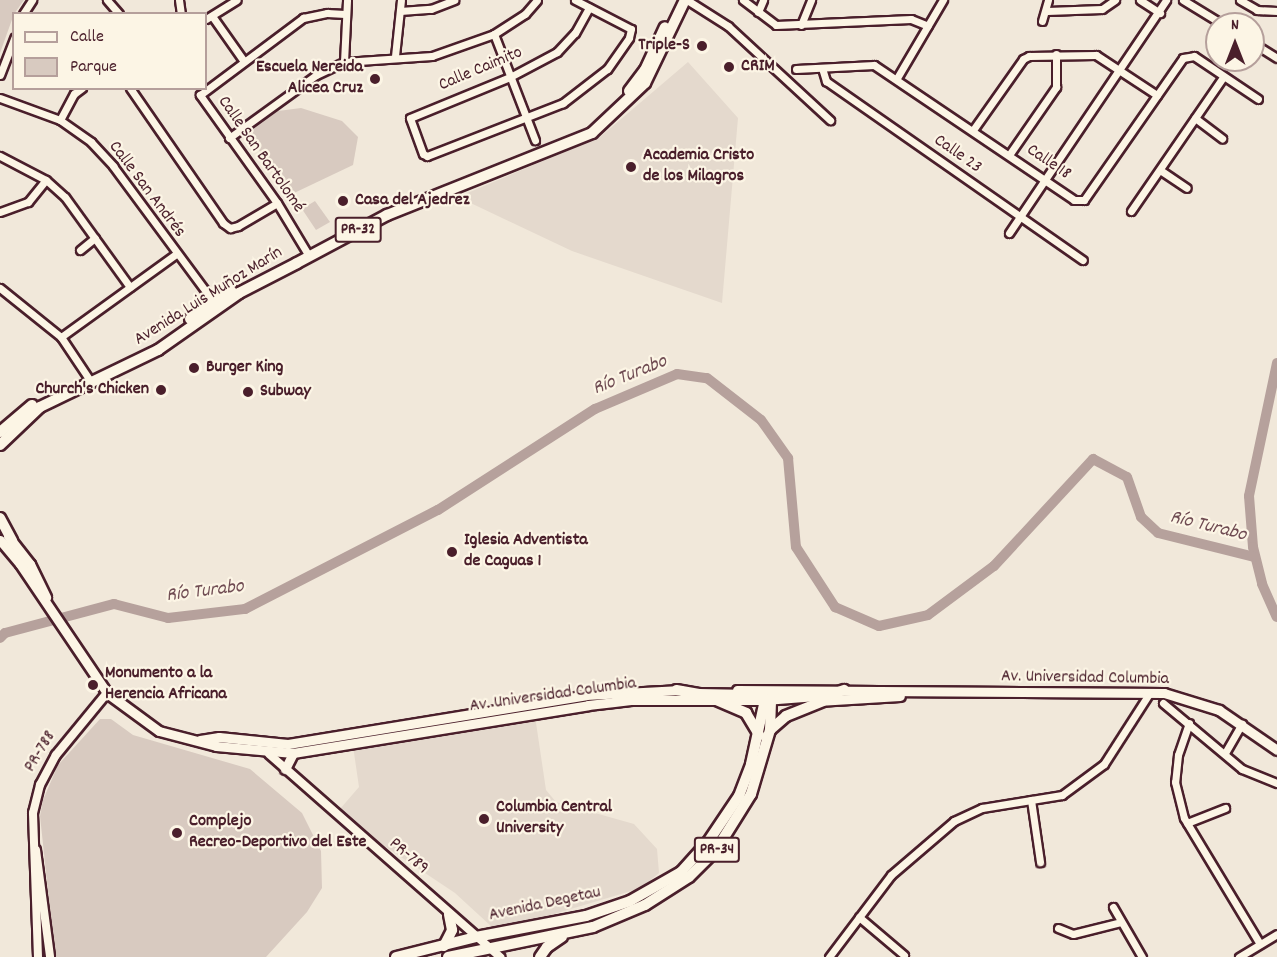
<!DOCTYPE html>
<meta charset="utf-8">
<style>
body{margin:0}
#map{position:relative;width:1277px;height:957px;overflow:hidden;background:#f1e8da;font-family:Dekko,sans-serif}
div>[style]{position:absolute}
.built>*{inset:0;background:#e4d9cd}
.green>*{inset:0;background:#d8cac0}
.river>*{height:10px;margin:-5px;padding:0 5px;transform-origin:5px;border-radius:5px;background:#b6a19c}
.roads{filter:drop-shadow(2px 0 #4a1f2b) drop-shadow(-2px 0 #4a1f2b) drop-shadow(0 2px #4a1f2b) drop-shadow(0 -2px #4a1f2b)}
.minor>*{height:7px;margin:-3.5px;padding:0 3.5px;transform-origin:3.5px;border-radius:3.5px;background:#fcf5e5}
.tertiary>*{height:8px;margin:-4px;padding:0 4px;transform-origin:4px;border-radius:4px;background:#fcf5e5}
.secondary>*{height:9px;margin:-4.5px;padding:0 4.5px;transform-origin:4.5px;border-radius:4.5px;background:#fcf5e5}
.primary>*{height:10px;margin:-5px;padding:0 5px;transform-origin:5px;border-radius:5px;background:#fcf5e5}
.dots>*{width:16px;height:16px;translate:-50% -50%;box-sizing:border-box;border:3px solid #fcf5e5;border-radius:50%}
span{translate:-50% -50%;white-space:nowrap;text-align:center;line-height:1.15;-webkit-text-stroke:4.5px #fcf5e5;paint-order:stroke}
.shield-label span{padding:2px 4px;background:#fcf5e5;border:2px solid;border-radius:4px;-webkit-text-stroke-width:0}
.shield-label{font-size:16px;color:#4a1f2b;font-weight:700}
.poi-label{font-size:18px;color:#4a1f2b;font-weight:700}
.right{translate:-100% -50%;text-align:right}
.left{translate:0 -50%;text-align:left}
.street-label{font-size:18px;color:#4a1f2b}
.water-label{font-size:20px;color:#704c53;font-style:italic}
.legend{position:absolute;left:12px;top:12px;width:195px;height:78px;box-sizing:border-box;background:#fcf5e5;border:2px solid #b59f9b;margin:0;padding:8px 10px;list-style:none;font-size:18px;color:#4a1f2b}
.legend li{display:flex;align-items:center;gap:12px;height:30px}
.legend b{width:30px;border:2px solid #b59f9b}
.north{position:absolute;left:1205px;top:12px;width:60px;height:60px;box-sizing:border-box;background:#fcf5e5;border:2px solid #b59f9b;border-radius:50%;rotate:0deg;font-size:16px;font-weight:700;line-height:24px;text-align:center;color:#4a1f2b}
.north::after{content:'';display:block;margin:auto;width:21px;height:27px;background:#4a1f2b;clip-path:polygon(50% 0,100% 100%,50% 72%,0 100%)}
</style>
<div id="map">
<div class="built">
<div style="clip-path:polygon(688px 62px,738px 118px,722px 303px,572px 251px,458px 197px,600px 137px)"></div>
<div style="clip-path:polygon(535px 716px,546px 790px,556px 802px,634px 824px,657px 849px,659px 873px,641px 888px,544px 917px,492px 927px,455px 893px,365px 833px,340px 809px,359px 787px,353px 746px)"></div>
</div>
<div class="green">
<div style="clip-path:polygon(0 0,24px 0,14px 14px,0 53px)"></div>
<div style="clip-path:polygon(301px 108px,342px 121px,358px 137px,353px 165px,292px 194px,247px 134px,278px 111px)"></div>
<div style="clip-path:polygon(315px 201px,330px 222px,316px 230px,302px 209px)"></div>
<div style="clip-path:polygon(100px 719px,111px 719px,133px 735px,250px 769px,302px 813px,321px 851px,322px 888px,307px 912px,266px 957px,55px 957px,40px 816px,43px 800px,58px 765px)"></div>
</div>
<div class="river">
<div style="left:1277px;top:363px;width:136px;rotate:101.9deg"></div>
<div style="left:1249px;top:496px;width:51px;rotate:85.5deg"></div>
<div style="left:1253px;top:547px;width:38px;rotate:76deg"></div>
<div style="left:1262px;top:584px;width:36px;rotate:66deg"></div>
<div style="left:0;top:638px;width:7px;rotate:-45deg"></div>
<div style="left:5px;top:633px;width:113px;rotate:-14.9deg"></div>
<div style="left:114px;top:604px;width:56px;rotate:14.5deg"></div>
<div style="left:168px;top:618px;width:78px;rotate:-6.7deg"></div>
<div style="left:245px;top:609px;width:217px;rotate:-27.2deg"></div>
<div style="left:438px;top:510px;width:187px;rotate:-32.8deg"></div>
<div style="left:595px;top:409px;width:89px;rotate:-23.1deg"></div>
<div style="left:677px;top:374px;width:30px;rotate:8deg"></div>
<div style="left:707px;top:378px;width:68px;rotate:37.9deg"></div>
<div style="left:761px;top:420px;width:47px;rotate:54.6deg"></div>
<div style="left:788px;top:458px;width:89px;rotate:84.9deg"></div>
<div style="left:796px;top:547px;width:72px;rotate:57deg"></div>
<div style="left:835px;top:607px;width:48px;rotate:23.4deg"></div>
<div style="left:879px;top:626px;width:50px;rotate:-12.7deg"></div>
<div style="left:928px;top:615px;width:82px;rotate:-36.6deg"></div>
<div style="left:994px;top:566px;width:146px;rotate:-47.2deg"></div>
<div style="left:1093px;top:459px;width:38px;rotate:28deg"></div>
<div style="left:1127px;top:477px;width:42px;rotate:70.7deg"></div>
<div style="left:1141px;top:517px;width:23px;rotate:43deg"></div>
<div style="left:1158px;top:533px;width:100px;rotate:13.9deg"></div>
</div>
<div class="roads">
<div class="minor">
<div style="left:107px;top:0;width:18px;rotate:49deg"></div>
<div style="left:179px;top:0;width:14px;rotate:82deg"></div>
<div style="left:575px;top:0;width:63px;rotate:27.4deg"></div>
<div style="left:631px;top:29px;width:9px;rotate:103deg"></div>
<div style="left:629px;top:38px;width:38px;rotate:125deg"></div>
<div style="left:607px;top:69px;width:56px;rotate:142.3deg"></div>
<div style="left:563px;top:103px;width:146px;rotate:158.7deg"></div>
<div style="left:427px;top:156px;width:4px;rotate:-153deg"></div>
<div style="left:423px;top:154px;width:38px;rotate:-110deg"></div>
<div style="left:410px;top:118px;width:108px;rotate:-22.3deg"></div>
<div style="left:510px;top:77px;width:53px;rotate:-28deg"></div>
<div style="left:557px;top:52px;width:26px;rotate:-47deg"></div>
<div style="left:575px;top:33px;width:29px;rotate:-61deg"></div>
<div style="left:687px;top:0;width:49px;rotate:32.4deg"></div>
<div style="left:728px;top:26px;width:139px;rotate:42.7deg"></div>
<div style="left:743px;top:0;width:41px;rotate:37.1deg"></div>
<div style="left:776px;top:25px;width:135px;rotate:-2.5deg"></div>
<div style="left:911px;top:19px;width:18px;rotate:22deg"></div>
<div style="left:1140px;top:0;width:24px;rotate:33deg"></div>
<div style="left:1183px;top:0;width:46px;rotate:31.6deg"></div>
<div style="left:1240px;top:0;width:20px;rotate:30deg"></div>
<div style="left:1257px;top:10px;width:20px;rotate:3deg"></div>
<div style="left:400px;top:11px;width:31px;rotate:-4deg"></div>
<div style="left:431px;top:9px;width:25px;rotate:-21deg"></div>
<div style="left:1047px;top:11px;width:55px;rotate:-2.1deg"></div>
<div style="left:1102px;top:9px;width:16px;rotate:-35deg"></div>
<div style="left:758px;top:12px;width:13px;rotate:-67deg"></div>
<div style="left:23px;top:14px;width:17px;rotate:-57deg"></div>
<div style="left:212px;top:16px;width:54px;rotate:54.8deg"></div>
<div style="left:206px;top:19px;width:36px;rotate:-32deg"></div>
<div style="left:1042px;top:21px;width:22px;rotate:-74deg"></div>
<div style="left:801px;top:25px;width:27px;rotate:-68deg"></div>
<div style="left:494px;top:34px;width:114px;rotate:68.9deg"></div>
<div style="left:1253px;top:43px;width:28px;rotate:32deg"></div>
<div style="left:395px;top:56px;width:56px;rotate:-83.9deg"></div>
<div style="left:344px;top:62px;width:62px;rotate:-87.2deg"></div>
<div style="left:822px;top:68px;width:14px;rotate:73deg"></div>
<div style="left:826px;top:81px;width:313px;rotate:34.9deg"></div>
<div style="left:796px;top:69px;width:78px;rotate:-2.9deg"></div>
<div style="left:874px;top:65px;width:241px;rotate:34deg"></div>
<div style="left:1074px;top:200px;width:10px"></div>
<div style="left:1084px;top:200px;width:173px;rotate:-55.1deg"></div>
<div style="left:1183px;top:58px;width:11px;rotate:-10deg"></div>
<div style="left:1194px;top:56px;width:77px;rotate:33.9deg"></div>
<div style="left:0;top:75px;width:40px;rotate:-69deg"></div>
<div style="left:897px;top:78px;width:91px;rotate:-59.5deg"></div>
<div style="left:130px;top:88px;width:164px;rotate:55.4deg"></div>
<div style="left:223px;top:223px;width:9px;rotate:36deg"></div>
<div style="left:230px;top:228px;width:8px;rotate:-14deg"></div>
<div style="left:238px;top:226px;width:45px;rotate:-30.5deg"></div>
<div style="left:0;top:98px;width:64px;rotate:20.1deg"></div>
<div style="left:60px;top:120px;width:38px;rotate:35deg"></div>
<div style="left:91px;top:142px;width:33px;rotate:47deg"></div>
<div style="left:113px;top:166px;width:172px;rotate:53.5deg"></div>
<div style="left:1195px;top:118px;width:34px;rotate:37deg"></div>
<div style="left:60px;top:120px;width:30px;rotate:-62deg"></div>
<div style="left:74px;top:94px;width:10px;rotate:-37deg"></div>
<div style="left:973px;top:130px;width:87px;rotate:-54.8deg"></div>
<div style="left:1023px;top:59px;width:7px;rotate:-27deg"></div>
<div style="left:1029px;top:56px;width:67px;rotate:-0.9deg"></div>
<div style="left:1096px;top:55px;width:73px;rotate:33.3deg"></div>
<div style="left:229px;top:138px;width:107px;rotate:-35.9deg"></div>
<div style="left:316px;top:75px;width:31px;rotate:-25deg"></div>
<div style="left:344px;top:62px;width:88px;rotate:-3.9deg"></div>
<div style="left:432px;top:56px;width:66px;rotate:-19.5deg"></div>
<div style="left:494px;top:34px;width:37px;rotate:-33deg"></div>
<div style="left:525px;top:14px;width:18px;rotate:-49deg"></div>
<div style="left:1009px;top:155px;width:83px;rotate:-55.3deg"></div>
<div style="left:1056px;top:87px;width:33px;rotate:-90deg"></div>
<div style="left:0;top:156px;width:52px;rotate:27.6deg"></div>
<div style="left:46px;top:180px;width:25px;rotate:42deg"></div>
<div style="left:65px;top:197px;width:111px;rotate:54.2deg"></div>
<div style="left:1160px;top:170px;width:32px;rotate:34deg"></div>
<div style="left:1131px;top:211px;width:163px;rotate:-55.5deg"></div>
<div style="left:0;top:212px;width:30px;rotate:-20deg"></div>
<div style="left:28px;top:202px;width:28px;rotate:-51deg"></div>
<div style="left:1009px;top:233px;width:281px;rotate:-56deg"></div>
<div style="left:80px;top:250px;width:19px;rotate:-39deg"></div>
<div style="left:309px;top:256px;width:62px;rotate:-121.1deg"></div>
<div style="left:277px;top:203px;width:133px;rotate:-125.5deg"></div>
<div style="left:200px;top:95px;width:129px;rotate:-36.8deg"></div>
<div style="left:303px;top:18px;width:25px;rotate:-12deg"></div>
<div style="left:327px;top:13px;width:18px;rotate:3deg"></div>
<div style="left:0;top:288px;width:78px;rotate:38.8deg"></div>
<div style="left:61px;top:337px;width:54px;rotate:56.3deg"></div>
<div style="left:61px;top:337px;width:142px;rotate:-35.8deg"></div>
<div style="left:1163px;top:703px;width:103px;rotate:39.9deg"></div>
<div style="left:1242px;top:769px;width:38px;rotate:22deg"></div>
<div style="left:1189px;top:723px;width:34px;rotate:109deg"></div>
<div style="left:1178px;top:755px;width:27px;rotate:96deg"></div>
<div style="left:1175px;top:782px;width:37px;rotate:76deg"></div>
<div style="left:1184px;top:818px;width:147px;rotate:58.9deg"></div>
<div style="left:1225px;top:753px;width:34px;rotate:-60deg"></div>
<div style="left:1031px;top:800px;width:63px;rotate:81.7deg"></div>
<div style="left:1187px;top:823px;width:41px;rotate:-21.5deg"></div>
<div style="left:1113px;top:907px;width:58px;rotate:59.9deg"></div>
<div style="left:859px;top:917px;width:59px;rotate:40.2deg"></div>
<div style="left:1058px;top:928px;width:16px;rotate:22deg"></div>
<div style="left:1073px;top:934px;width:49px;rotate:-14deg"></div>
<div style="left:829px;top:957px;width:103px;rotate:-52.9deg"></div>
<div style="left:891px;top:875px;width:83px;rotate:-40.6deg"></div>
<div style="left:954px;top:821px;width:31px;rotate:-25deg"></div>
<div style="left:982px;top:808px;width:81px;rotate:-9.2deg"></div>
<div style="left:1062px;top:795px;width:52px;rotate:-36.4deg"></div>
<div style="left:1104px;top:764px;width:83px;rotate:-57.3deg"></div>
<div style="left:1239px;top:957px;width:44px;rotate:-31.2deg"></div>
</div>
<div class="tertiary">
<div style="left:269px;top:754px;width:308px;rotate:41.3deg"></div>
<div style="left:36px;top:850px;width:108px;rotate:82.5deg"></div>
<div style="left:38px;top:957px;width:144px;rotate:-92deg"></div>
<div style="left:33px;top:813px;width:29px;rotate:-76deg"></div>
<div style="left:40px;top:785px;width:34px;rotate:-62deg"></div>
<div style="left:56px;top:755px;width:80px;rotate:-50.6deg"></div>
</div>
<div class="secondary">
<div style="left:8px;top:536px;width:36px;rotate:52deg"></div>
<div style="left:30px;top:564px;width:37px;rotate:64deg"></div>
<div style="left:0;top:540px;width:31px;rotate:50deg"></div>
<div style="left:20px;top:564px;width:156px;rotate:56deg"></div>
<div style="left:107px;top:693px;width:64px;rotate:36.2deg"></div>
<div style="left:159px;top:731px;width:59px;rotate:14.7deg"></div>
<div style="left:216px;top:746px;width:77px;rotate:5.2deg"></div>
<div style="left:293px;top:753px;width:299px;rotate:-9.2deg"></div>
<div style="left:588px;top:705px;width:43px;rotate:-6.6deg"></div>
<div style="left:631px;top:700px;width:131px"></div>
<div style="left:737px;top:690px;width:427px;rotate:0.4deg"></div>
<div style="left:1164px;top:693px;width:58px;rotate:17.2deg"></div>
<div style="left:1219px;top:710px;width:70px;rotate:34.6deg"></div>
<div style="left:818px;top:701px;width:82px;rotate:-3.5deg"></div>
<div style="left:200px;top:740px;width:19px;rotate:-9deg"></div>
<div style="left:219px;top:737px;width:69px;rotate:5.8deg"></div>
<div style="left:288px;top:744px;width:302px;rotate:-9.3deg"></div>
<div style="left:586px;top:695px;width:95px;rotate:-3deg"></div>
<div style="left:285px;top:769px;width:18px;rotate:-63deg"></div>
</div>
<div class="primary">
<div style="left:629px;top:91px;width:26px;rotate:-53deg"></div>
<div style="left:645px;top:70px;width:47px;rotate:-65.1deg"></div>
<div style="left:190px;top:319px;width:50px;rotate:-34.3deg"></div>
<div style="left:0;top:432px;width:42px;rotate:-40.2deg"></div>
<div style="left:0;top:445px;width:55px;rotate:-43.5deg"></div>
<div style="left:40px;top:407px;width:131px;rotate:-25.8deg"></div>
<div style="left:158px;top:350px;width:99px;rotate:-35.1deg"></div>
<div style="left:239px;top:293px;width:65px;rotate:-27.3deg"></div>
<div style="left:297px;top:263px;width:102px;rotate:-28.1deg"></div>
<div style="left:387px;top:215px;width:221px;rotate:-21.8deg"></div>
<div style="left:592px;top:133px;width:73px;rotate:-43.3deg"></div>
<div style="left:645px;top:83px;width:92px;rotate:-64.3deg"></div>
<div style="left:0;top:518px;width:26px;rotate:62deg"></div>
<div style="left:716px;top:700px;width:33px;rotate:23deg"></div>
<div style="left:746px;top:713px;width:26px;rotate:59deg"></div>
<div style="left:770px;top:730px;width:21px;rotate:-41deg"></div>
<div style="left:786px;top:716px;width:40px;rotate:-22deg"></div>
<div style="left:444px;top:946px;width:18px;rotate:-63deg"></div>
<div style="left:452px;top:930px;width:16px;rotate:-101deg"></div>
<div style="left:396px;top:957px;width:82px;rotate:-14deg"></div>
<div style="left:476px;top:937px;width:112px;rotate:-10.8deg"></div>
<div style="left:586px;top:916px;width:46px;rotate:-18.8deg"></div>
<div style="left:630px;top:901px;width:59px;rotate:-29.6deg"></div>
<div style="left:681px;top:872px;width:40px;rotate:-48deg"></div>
<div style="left:708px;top:842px;width:55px;rotate:-56deg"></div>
<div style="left:739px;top:796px;width:34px;rotate:-69deg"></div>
<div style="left:751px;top:764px;width:66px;rotate:-77.7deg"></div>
<div style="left:765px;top:700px;width:65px;rotate:-4.4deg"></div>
<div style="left:830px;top:695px;width:15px;rotate:-20deg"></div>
<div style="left:448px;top:957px;width:148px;rotate:-11.7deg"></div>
<div style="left:593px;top:927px;width:56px;rotate:-22.9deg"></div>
<div style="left:645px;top:905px;width:52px;rotate:-32.5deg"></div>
<div style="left:689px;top:877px;width:38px;rotate:-45deg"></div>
<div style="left:716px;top:850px;width:66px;rotate:-58deg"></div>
<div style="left:751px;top:794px;width:67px;rotate:-73.5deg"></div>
<div style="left:770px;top:730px;width:29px;rotate:-88deg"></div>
<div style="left:771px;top:701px;width:21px;rotate:-163deg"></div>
<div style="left:751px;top:695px;width:52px;rotate:-178.9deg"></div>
<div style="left:699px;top:694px;width:23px;rotate:-170deg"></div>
<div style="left:540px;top:957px;width:12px;rotate:-55deg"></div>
<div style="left:547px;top:947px;width:18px;rotate:-34deg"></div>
</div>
</div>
<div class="dots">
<div style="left:702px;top:46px;background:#4a1f2b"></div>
<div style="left:729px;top:67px;background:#4a1f2b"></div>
<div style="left:375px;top:79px;background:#4a1f2b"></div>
<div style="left:631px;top:167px;background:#4a1f2b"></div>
<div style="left:343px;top:201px;background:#4a1f2b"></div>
<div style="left:194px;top:368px;background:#4a1f2b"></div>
<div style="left:161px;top:390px;background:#4a1f2b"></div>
<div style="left:248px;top:392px;background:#4a1f2b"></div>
<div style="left:452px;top:552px;background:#4a1f2b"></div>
<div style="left:93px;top:685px;background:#4a1f2b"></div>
<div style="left:484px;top:819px;background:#4a1f2b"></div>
<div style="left:177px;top:833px;background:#4a1f2b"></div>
</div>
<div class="shield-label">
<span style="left:358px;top:230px">PR-32</span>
<span style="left:717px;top:850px">PR-34</span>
</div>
<div class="poi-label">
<span class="right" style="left:690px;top:46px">Triple-S</span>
<span class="left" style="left:741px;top:67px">CRIM</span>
<span class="right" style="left:363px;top:79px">Escuela Nereida<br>Alicea Cruz</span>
<span class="left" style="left:643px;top:167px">Academia Cristo<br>de los Milagros</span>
<span class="left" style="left:355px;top:201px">Casa del Ajedrez</span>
<span class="left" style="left:206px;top:368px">Burger King</span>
<span class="right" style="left:149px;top:390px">Church's Chicken</span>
<span class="left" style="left:260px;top:392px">Subway</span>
<span class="left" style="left:464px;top:552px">Iglesia Adventista<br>de Caguas 1</span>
<span class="left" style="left:105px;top:685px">Monumento a la<br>Herencia Africana</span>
<span class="left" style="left:496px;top:819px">Columbia Central<br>University</span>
<span class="left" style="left:189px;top:833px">Complejo<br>Recreo-Deportivo del Este</span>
</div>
<div class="street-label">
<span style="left:481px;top:70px;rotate:-23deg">Calle Caimito</span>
<span style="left:260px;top:155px;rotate:55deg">Calle San Bartolomé</span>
<span style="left:957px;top:155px;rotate:35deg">Calle 23</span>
<span style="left:1048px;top:163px;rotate:34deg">Calle 18</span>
<span style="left:146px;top:190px;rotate:53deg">Calle San Andrés</span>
<span style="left:209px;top:297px;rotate:-32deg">Avenida Luis Muñoz Marín</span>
<span style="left:1085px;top:679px;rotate:1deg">Av. Universidad Columbia</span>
<span style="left:553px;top:696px;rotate:-8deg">Av. Universidad Columbia</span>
<span style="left:41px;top:752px;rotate:-59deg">PR-788</span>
<span style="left:408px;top:857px;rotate:41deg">PR-789</span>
<span style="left:545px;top:905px;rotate:-12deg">Avenida Degetau</span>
</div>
<div class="water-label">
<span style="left:630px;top:376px;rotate:-22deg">Río Turabo</span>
<span style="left:1208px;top:527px;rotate:14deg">Río Turabo</span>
<span style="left:205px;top:592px;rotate:-7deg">Río Turabo</span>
</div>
<ul class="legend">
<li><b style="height:8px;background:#fcf5e5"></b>Calle</li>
<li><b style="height:16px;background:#d8cac0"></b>Parque</li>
</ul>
<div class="north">N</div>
</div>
